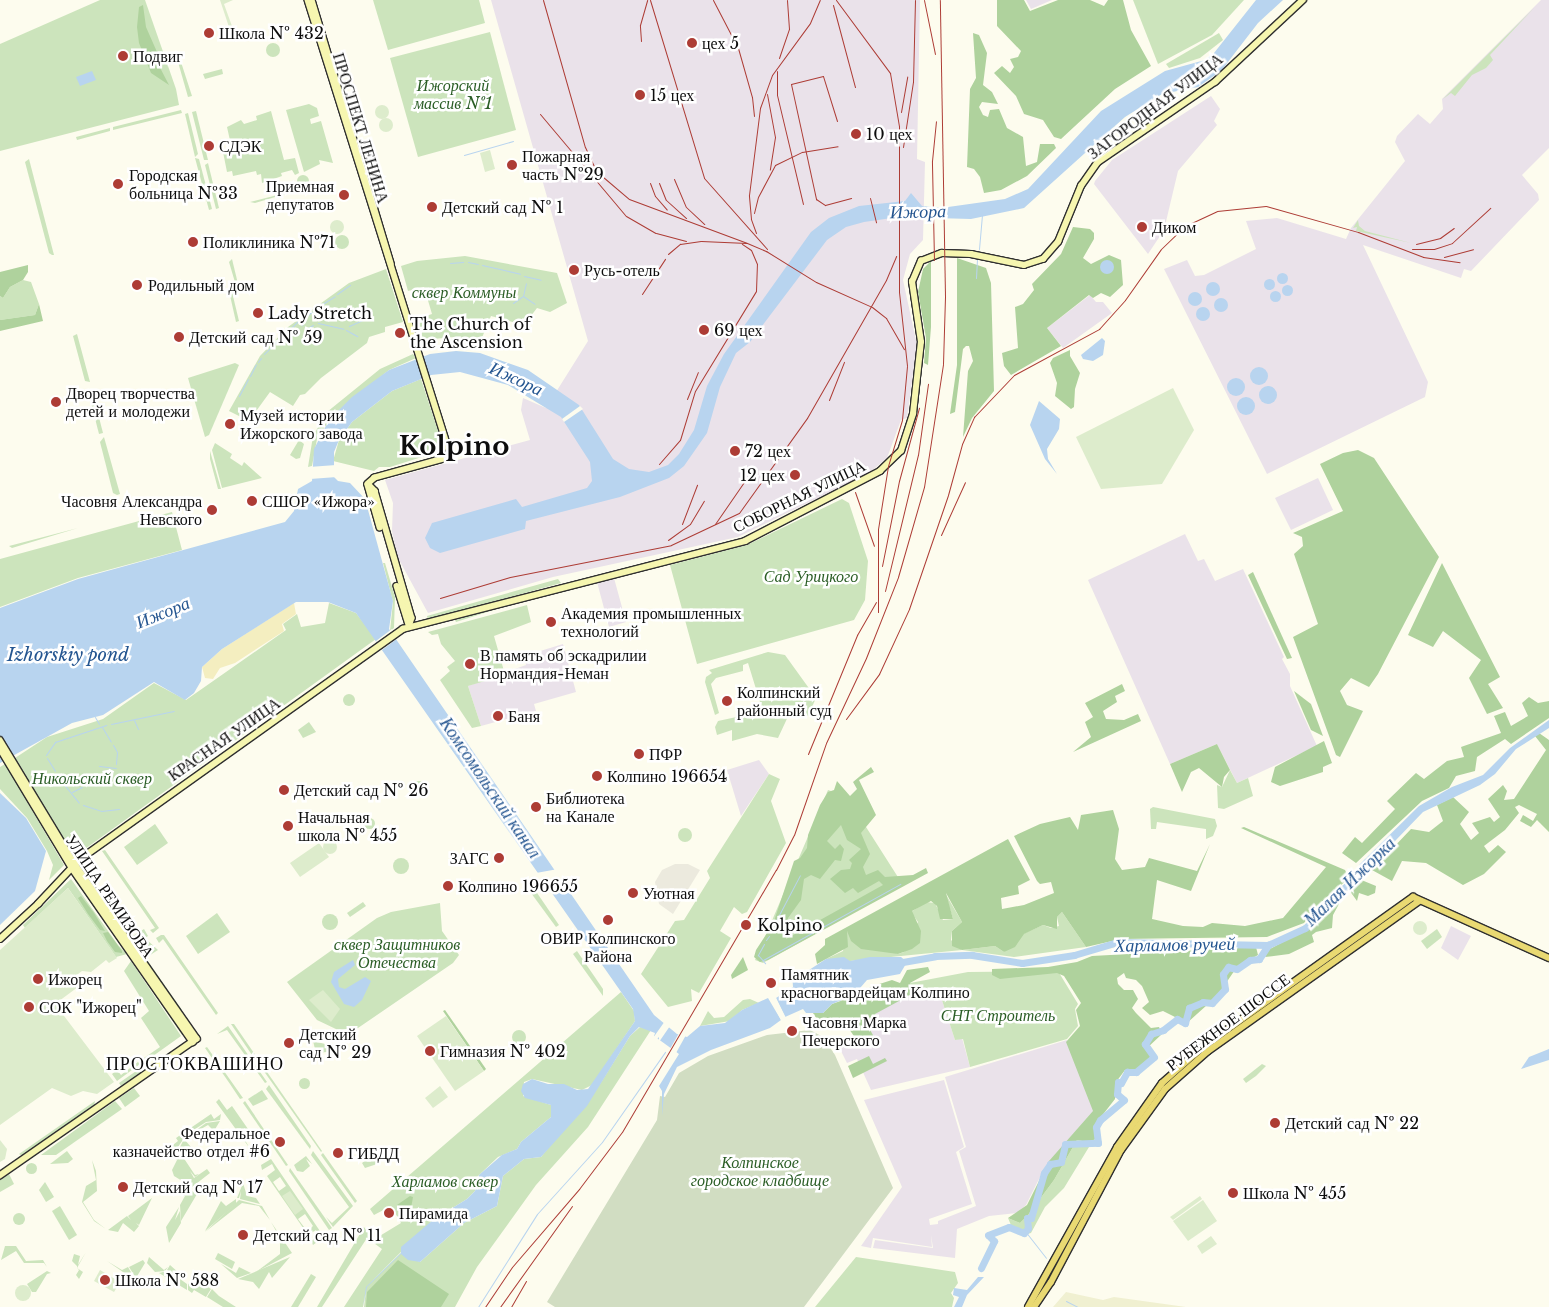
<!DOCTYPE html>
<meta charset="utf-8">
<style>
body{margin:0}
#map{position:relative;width:1549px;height:1307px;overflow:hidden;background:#fdfcee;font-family:"Libre Baskerville",serif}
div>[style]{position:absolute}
.industrial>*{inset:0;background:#eae2ea}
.farmland>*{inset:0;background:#f0f0d1}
.green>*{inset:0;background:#cce4bc}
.round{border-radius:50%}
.forest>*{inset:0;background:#afd29d}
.sand>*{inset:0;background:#f4eec0}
.cemetery>*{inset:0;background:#d1ddc2}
.pitch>*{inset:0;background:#ddeccc}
.plaza>*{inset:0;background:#eceade}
.water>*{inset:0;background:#b8d4ef}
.pier>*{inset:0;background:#fdfcee}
.stream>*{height:1px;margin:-0.5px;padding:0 0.5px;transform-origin:0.5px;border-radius:0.5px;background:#b8d4ef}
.river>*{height:7px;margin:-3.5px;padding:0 3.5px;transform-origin:3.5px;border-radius:3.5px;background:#b8d4ef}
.roads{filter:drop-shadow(1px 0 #2f2f2f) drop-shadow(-1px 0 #2f2f2f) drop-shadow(0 1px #2f2f2f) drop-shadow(0 -1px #2f2f2f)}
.secondary>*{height:5.5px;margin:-2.75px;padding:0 2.75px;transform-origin:2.75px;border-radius:2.75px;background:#f6f6b0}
.primary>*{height:6px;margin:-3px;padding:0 3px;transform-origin:3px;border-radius:3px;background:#e9d972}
.rail>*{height:1px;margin:-0.5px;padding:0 0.5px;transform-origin:0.5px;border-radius:0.5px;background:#ad3c35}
.dots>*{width:14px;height:14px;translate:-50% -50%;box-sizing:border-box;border:2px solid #fff;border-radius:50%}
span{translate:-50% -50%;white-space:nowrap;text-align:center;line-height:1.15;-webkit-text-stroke:5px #fff;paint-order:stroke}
.poi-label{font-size:16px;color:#0d0d0d}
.left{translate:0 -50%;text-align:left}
.right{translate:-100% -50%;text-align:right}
.park-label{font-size:16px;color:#2a5d25;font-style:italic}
.street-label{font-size:16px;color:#0d0d0d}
.water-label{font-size:18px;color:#245590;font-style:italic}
.neighbourhood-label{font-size:18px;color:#0d0d0d;letter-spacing:1px}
.town-label{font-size:26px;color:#0d0d0d;font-weight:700}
</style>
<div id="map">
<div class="industrial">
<div style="clip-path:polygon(491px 0,920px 0,917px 159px,925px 162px,923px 240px,910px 254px,903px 280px,917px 345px,907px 418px,901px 420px,887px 458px,869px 473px,738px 537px,553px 577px,428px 613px,397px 556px,392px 531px,393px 503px,385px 480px,530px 440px,521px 410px,523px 398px,546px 408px,588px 341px)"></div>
<div style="clip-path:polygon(1026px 0,1052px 0,1031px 9px)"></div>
<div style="clip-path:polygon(1541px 0,1549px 0,1549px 148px,1522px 175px,1538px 194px,1539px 200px,1471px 271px,1464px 269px,1461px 278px,1363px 245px,1428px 382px,1425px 397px,1267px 474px,1164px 269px,1187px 260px,1195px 276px,1204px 275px,1256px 249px,1246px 221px,1277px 218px,1346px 239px,1351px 228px,1405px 161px,1395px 142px,1397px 136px,1418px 114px,1430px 124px,1443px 109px,1442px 99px)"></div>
<div style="clip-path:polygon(1211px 96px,1220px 109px,1214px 121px,1217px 125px,1178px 171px,1164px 230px,1148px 254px,1094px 184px,1095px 181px,1112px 160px)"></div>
<div style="clip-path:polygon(1090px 295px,1096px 302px,1103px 302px,1112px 313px,1063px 348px,1047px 328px)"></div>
<div style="clip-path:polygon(1318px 478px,1333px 510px,1291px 530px,1275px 498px)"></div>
<div style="clip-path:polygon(1185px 534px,1198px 561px,1204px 559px,1215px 581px,1243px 569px,1284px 657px,1282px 659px,1290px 674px,1290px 686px,1317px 746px,1237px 783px,1217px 744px,1170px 764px,1088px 580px)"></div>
<div style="clip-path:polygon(614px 578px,626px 622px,609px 627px,597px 582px)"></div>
<div style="clip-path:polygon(563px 644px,576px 692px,534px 704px,536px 711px,481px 726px,468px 686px,526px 665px,524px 656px)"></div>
<div style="clip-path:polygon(759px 760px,769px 774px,741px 816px,727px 770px)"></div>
<div style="clip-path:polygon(1451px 926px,1471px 936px,1458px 960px,1441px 948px)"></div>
<div style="clip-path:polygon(938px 988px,955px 1040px,962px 1038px,970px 1067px,871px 1090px,857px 1059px,847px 1063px,837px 1043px,871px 1032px,869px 1028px,875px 1014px,884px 1007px,912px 994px)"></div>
<div style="clip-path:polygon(1067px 1040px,1095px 1111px,1043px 1171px,1026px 1205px,1017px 1213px,989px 1216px,957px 1229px,955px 1258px,873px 1248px,875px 1240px,933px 1248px,931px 1235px,932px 1247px,873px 1238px,871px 1248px,861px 1246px,902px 1187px,864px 1100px,944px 1080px,964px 1147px,956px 1152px,972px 1204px,929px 1219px,930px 1225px,938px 1224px,938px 1221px,976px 1206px,959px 1151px,966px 1147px,945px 1077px)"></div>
</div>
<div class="farmland">
<div style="clip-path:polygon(1066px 1292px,1103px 1300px,1114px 1297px,1186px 1307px,1053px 1307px)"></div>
</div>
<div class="green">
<div style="clip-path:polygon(100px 0,145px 0,176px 89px,179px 105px,0 151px,0 44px)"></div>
<div style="clip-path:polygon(373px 0,479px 0,485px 23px,388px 50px)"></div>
<div style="clip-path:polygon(1133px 0,1244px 0,1212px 35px,1158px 64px)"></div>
<div style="clip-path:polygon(1535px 7px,1490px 55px,1493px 60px,1486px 68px,1472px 75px,1455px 96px,1451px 93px,1443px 99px)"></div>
<div style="clip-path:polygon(490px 32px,516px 130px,418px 157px,390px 58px)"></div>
<div style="clip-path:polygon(1219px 33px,1223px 40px,1200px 58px,1169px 68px,1166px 64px)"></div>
<div class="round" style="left:266px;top:43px;width:14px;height:14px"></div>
<div style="clip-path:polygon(180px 59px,192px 96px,188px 97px,178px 62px)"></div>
<div style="clip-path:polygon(222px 69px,223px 74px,205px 79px,203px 74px)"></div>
<div style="clip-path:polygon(309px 104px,317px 108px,319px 116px,310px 119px,311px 124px,321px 121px,333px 163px,319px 160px,320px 164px,304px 172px,286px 110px)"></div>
<div style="clip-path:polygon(181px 110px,182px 113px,113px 130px,113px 127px)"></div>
<div style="clip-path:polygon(196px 111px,208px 160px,204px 160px,192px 112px)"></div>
<div style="clip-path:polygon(271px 111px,284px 160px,295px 158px,299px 173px,295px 175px,292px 170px,281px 173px,282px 176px,262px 183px,261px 174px,257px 175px,256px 171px,233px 176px,232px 171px,227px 172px,223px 152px,231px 145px,227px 127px,241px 120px,244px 124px,257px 120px,256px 116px)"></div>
<div style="clip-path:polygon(188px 113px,198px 154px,195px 157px,185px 114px)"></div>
<div style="clip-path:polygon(110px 128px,110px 131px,77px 140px,76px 137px)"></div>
<div style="clip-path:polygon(195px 158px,199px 159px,212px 209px,209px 210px)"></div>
<div style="clip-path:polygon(29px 159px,54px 255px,52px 255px,49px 253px,25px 162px)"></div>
<div style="clip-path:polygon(208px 163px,219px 208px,216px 209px,205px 165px)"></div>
<div class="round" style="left:297px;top:175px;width:12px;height:12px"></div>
<div style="clip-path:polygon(309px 187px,255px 203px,250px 202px)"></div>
<div style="clip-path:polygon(1358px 220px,1359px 226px,1365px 231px,1411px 243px,1356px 231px,1357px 227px,1353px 228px)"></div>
<div class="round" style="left:335px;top:235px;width:14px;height:14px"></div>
<div style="clip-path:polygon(465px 256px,557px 273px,567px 303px,550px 312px,537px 308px,524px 325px,491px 316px,481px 340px,454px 337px,423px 340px,417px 319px,432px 314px,424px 287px,408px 291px,401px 266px,417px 261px)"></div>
<div style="clip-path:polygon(232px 259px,239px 288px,237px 289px,229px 262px)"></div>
<div style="clip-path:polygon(386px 269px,403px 322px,385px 327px,385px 332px,369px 337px,367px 343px,321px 378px,305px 394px,300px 395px,293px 406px,270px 392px,254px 414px,241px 417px,229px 411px,260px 356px,288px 327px,349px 283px)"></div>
<div style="clip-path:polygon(23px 280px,31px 282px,39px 304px,35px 315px,0 320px,0 296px,3px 298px,10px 287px)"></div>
<div style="clip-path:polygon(229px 291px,232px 292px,239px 321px,236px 322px)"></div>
<div style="clip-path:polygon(77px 334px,90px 382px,85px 381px,73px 336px)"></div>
<div style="clip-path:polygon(413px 354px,416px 358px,389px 370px,332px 416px,317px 439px,312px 466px,308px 467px,313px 436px,327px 412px,380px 369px)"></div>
<div style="clip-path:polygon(235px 363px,239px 365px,209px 435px,205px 437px,188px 378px)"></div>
<div style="clip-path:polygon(421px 379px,443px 446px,441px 451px,390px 467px,379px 467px,374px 471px,333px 461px,339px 440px,352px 422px,392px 391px)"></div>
<div style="clip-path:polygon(94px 398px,103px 433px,99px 434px,90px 399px)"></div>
<div style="clip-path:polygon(104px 437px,120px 494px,117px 495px,113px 493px,100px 442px)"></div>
<div style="clip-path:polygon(299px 440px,304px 444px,300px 458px,296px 459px,290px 455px)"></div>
<div style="clip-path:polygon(215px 443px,232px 454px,230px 458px,242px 466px,244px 462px,262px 478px,222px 488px,212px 450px)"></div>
<div style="clip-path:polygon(210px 451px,221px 489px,218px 489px,210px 459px)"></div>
<div style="clip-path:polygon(842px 499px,849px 503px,868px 561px,865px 600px,854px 620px,697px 664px,670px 565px,747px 545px)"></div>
<div style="clip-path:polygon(172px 512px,182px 550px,78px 578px,0 607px,0 559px)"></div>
<div style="clip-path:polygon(78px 528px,12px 548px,9px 546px)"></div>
<div style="clip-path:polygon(383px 563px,385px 563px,395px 597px,394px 628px,390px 631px,393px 602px)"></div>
<div style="clip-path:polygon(558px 579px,561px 583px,428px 620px,427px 616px)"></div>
<div style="clip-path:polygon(525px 600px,456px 622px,455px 620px)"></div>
<div style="clip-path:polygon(329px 603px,356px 613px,376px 639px,78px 854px,71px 851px,15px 758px,47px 737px,103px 719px,154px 683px,186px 700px,286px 630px,283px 624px,297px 614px,301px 627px,325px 623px)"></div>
<div style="clip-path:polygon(527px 605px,531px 622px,494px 636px,504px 671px,502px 676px,468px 686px,481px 726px,472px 728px,440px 680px,450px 671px,447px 667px,455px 661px,441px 644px,438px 634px,432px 635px,428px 632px)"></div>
<div style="clip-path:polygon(768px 652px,785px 655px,816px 698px,808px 716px,800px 707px,792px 708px,778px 738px,757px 734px,732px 741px,732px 730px,717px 735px,715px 727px,718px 721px,755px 713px,760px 702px,748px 663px,743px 665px,743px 671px,716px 678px,711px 684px,719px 713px,715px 715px,705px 682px,706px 677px,712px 673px,709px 670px)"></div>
<div class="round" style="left:343px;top:694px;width:12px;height:12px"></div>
<div style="clip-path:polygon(309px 722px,316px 732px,303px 738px,298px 730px)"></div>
<div style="clip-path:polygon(5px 764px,64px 865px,49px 880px,53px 865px,47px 851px,27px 818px,0 789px,0 767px)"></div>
<div style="clip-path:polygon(1230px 770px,1237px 783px,1248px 778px,1253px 796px,1224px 809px,1218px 808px,1217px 785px,1222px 787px)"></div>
<div style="clip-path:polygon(769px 774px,780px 779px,771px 801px,786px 843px,747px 912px,742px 914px,734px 907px,720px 931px,731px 938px,699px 993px,691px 989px,692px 1001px,668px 1007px,641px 974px,675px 921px,684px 920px,710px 878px,707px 871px)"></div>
<div class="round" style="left:411px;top:781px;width:16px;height:16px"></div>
<div style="clip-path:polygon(838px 783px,903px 885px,763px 963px,755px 960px,828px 790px,834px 792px)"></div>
<div style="clip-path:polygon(1153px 807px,1215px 819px,1217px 826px,1213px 836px,1206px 839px,1206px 829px,1157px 822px,1156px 829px,1151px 829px,1150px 809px)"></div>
<div class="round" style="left:363.5px;top:817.5px;width:11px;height:11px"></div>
<div style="clip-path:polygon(155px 824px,168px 843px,137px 865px,124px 847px)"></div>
<div class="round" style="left:678px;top:828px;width:14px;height:14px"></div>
<div style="clip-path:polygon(105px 850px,159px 928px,153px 933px,150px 930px,155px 928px,102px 851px)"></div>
<div class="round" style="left:393px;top:858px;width:16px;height:16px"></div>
<div style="clip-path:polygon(87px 873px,129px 934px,127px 935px,84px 875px)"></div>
<div style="clip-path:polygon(76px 878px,91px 898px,89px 899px,131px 957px,75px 881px)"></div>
<div style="clip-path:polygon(71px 879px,118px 945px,127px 954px,116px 957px,68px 888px,25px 928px,23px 925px)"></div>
<div style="clip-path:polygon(535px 890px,559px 925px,556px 927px,531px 893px)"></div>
<div style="clip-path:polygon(945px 893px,962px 922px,952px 931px,951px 940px,962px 950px,995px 946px,1004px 952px,1023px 934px,1043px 925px,1051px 928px,1059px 926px,1057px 917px,1062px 912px,1086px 947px,1014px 957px,962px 950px,850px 961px,826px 959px,843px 951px,847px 931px,898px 954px,904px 952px,918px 922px,911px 912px,926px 902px,935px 903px,943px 920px,953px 919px)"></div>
<div style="clip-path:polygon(113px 896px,131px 926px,137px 928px,134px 930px,110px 900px)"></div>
<div style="clip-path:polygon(363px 902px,366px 906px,350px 917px,347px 913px)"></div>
<div style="clip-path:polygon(440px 903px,442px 931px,459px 955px,453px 963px,358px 1028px,338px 1030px,317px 1020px,287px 982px,377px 918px,391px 912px)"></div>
<div style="clip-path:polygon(217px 913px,230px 932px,198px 954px,186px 936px)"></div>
<div class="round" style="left:322px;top:914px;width:16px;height:16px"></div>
<div style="clip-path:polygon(144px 929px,148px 936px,145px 938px,158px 950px,147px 957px,133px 936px)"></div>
<div style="clip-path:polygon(1437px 929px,1442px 937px,1427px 949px,1421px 941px)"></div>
<div style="clip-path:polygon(161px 935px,164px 935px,218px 1013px,216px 1015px,163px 939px,159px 943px,156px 938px)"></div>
<div style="clip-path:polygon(131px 937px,182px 1010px,180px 1012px,129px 938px)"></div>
<div style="clip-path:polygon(577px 951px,603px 989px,603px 996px,573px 954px)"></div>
<div style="clip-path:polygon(131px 961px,181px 1036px,146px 1061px,144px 1058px,160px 1047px,141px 1018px,149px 1011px,124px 971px)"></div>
<div style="clip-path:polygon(135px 961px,185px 1034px,182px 1035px,148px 985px)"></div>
<div style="clip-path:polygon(1058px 971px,1078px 1004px,1075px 1009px,1078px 1026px,1067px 1039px,970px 1067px,963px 1039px,955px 1040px,938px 988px,912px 994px,910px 983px,968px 972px)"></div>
<div style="clip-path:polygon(621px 992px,634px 1011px,635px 1021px,592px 1085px,582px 1090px,532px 1079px,524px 1082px,523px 1096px,551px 1105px,551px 1117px,521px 1142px,517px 1149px,498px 1157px,476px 1178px,475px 1191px,467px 1199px,433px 1220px,368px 1285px,401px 1253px,420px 1262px,464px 1223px,497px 1206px,503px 1176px,524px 1159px,541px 1157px,600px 1084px,630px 1036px,640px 1027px,651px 1030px,588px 1127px,536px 1185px,477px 1267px,455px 1307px,364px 1307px,366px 1290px,363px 1307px,344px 1307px,382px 1249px,367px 1238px,322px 1307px,317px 1307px,364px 1227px,373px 1240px,401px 1223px,391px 1206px,374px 1215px,370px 1209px)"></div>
<div style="clip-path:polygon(750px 999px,759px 1003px,742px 1010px,730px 1021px,700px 1026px,708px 1011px,714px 1018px,724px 1017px,743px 1000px)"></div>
<div style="clip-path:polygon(231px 1024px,234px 1024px,256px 1056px,254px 1058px)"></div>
<div style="clip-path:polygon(228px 1026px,267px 1082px,265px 1083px,227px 1030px,217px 1034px)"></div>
<div class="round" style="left:512px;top:1030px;width:14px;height:14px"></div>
<div style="clip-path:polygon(313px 1041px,337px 1047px,337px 1051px,316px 1053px)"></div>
<div style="clip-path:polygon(207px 1047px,243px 1098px,240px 1099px,230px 1084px,205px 1048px)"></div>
<div style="clip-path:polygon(258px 1059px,322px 1151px,321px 1152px,256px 1060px)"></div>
<div style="clip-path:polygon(138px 1062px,140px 1064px,117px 1081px,112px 1074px,117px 1070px,121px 1075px)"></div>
<div style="clip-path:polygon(1262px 1064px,1266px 1066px,1256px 1076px,1246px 1083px,1243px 1079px)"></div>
<div style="clip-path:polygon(142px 1067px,145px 1071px,121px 1086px,119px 1083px)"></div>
<div class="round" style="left:298.5px;top:1077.5px;width:11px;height:11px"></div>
<div style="clip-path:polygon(269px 1085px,311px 1146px,310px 1149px,266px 1089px)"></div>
<div style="clip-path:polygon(134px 1088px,140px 1096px,125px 1107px,119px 1098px)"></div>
<div style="clip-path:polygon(262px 1090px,268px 1099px,253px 1106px,248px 1099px)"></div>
<div style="clip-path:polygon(219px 1099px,227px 1110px,232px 1106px,248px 1129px,241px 1134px,251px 1150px,216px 1102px)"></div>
<div style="clip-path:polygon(95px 1101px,94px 1107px,24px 1157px,19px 1154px)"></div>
<div style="clip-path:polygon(115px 1101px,122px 1109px,56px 1155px,41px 1155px)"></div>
<div style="clip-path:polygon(245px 1101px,288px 1165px,286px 1166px,243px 1103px)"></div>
<div style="clip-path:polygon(211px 1114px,214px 1119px,221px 1114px,220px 1120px,206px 1122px,186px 1135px,176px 1150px,180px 1155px,178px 1151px,184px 1139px,191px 1147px,181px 1154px,195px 1175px,199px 1174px,195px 1177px,190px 1171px,194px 1178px,207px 1169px,210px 1173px,192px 1187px,174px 1176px,172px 1170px,177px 1160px,168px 1149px,178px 1141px,176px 1138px)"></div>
<div style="clip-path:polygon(220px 1121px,214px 1131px,208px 1125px,185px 1138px,206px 1123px)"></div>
<div style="clip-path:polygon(1077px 1140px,1088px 1142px,1089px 1147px,1064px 1188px,1045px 1207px,1031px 1233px,1023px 1235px,1013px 1230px,1008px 1218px,1020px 1223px,1028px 1215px,1054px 1180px)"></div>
<div style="clip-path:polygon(67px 1151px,73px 1159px,68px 1163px,50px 1164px)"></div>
<div style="clip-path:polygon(313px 1151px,353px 1206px,333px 1227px,326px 1217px,332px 1223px,349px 1207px,311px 1155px)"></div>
<div style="clip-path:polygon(323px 1153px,357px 1201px,355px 1203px,321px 1155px)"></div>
<div style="clip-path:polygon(374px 1154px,380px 1163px,365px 1168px,362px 1163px)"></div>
<div style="clip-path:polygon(306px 1156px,312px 1164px,306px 1159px,310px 1166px,303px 1172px,297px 1171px,294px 1165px)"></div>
<div style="clip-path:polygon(evenodd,271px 1159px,324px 1237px,313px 1245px,311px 1241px,319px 1235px,316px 1230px,308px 1235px,267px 1176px,275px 1170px,272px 1164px,262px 1170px,261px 1165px,271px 1159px,280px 1177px,286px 1186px,279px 1191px,273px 1182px,280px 1177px,271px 1159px,305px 1214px,313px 1226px,307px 1231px,298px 1219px,305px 1214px)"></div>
<div style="clip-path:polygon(92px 1160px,96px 1171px,97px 1191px,83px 1202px,94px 1220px,106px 1229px,94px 1221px,82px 1202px,86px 1186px,96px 1180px)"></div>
<div class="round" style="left:25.5px;top:1162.5px;width:11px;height:11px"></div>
<div style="clip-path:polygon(290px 1168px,332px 1228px,329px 1230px,289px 1171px)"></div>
<div style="clip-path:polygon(9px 1174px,14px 1184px,0 1192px,0 1180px)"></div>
<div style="clip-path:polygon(45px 1182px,54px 1197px,46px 1202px,39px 1190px)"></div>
<div style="clip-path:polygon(243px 1183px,247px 1196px,256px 1198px,260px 1204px,240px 1199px,241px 1191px,239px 1198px,237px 1198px)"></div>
<div style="clip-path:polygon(187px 1189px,191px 1190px,188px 1194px,192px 1191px,197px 1194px,181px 1221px,180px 1205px,185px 1196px,182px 1193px)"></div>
<div style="clip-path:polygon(152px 1198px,139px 1225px,136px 1223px,139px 1226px,134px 1232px,123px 1223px,118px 1232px,108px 1230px,127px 1216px,131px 1220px,128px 1216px)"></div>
<div style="clip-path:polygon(236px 1199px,236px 1204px,205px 1231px,221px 1201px,226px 1206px)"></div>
<div style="clip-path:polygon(239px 1200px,262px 1206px,270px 1220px,259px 1206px,242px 1203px,205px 1232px)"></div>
<div style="clip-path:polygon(60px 1206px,77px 1235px,69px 1240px,52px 1211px)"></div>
<div style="clip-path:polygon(179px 1207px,175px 1220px,180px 1211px,181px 1223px,169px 1243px,166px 1227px)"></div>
<div class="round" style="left:13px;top:1213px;width:12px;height:12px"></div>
<div style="clip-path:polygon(271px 1222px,292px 1253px,256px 1272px,280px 1254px,280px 1238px)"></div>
<div style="clip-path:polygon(5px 1246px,16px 1246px,26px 1261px,43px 1260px,47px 1267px,44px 1263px,24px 1263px,16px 1251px,1px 1260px)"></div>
<div style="clip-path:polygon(86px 1252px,77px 1268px,83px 1272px,79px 1279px,76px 1275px,79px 1270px,77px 1268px,77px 1266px,72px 1261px,74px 1254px,80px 1256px,78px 1265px)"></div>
<div style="clip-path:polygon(218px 1253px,235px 1262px,232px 1269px,215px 1259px)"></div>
<div style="clip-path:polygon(149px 1257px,164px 1270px,168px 1267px,165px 1271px,155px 1272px,147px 1263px)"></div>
<div style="clip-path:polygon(290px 1257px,272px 1278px,269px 1272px,259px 1289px,253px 1282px,238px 1279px)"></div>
<div style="clip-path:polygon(856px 1257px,955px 1272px,958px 1283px,951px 1293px,954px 1298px,952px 1307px,815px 1307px)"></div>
<div style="clip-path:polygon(143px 1260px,145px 1263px,136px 1278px,129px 1267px)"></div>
<div style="clip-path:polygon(107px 1261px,122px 1270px,128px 1267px,136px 1281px)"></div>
<div style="clip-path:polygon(221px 1264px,236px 1273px,239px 1267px,251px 1273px,237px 1278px)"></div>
<div style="clip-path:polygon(170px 1265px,179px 1273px,185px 1273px,187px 1277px,180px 1279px,187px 1284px,187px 1290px,159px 1273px,167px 1271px,173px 1274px,167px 1270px)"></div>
<div style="clip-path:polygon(47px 1271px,51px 1273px,47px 1274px,36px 1292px,32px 1292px,27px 1284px)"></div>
<div style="clip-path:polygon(311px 1274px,316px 1277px,298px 1307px,291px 1307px)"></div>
<div style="clip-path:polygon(197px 1280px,211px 1289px,206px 1297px,194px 1290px,192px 1293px,188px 1290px,188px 1284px)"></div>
<div style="clip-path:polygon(212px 1289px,219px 1296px,236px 1307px,223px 1307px,207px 1297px)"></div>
</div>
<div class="forest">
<div style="clip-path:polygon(997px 0,1024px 0,1030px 11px,1058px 0,1090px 0,1104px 6px,1108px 0,1123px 0,1131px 30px,1151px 66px,1115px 89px,1061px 139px,1054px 137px,1043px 120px,1024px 114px,1016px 96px,994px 73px,1002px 66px,1010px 73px,1014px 67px,1010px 59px,1018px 57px,1021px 51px,997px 26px)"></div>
<div style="clip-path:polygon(143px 5px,146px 27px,157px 52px,156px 60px,169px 85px,151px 73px,139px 43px,137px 27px,139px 7px)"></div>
<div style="clip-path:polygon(973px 33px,979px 35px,987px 53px,983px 85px,992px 92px,998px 104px,982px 102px,979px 107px,983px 115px,988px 117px,990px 110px,999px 109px,1007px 128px,1023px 137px,1026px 166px,1037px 162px,1040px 144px,1054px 144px,1056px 148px,1027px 176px,1001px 190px,984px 193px,980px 177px,974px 169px,967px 167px,970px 89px,976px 78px)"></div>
<div style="clip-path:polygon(1073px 227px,1090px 229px,1094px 233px,1094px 239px,1083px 258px,1091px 264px,1109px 255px,1121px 260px,1123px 285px,1110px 297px,1101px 293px,1093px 298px,1089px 295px,1047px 328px,1061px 346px,1011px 375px,1004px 366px,1002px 353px,1018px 348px,1015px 307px,1023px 304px,1034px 290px,1032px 284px,1061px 254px)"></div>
<div style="clip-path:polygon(957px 258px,986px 268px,991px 283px,994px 391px,972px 418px,963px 437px,968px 371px,973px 361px,969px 346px,966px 346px,963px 349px,955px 412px,950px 414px,957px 365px)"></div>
<div style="clip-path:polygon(931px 261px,931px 327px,928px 365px,924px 363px,926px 338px,918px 292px,923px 269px)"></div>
<div style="clip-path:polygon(28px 265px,28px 272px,23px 280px,10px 287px,3px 298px,0 296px,0 272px)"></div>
<div style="clip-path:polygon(39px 304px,43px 321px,0 331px,0 320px,35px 315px)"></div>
<div style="clip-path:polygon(1070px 350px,1070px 356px,1080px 373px,1075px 389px,1074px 407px,1071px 409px,1055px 396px,1057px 383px,1050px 363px,1053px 358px)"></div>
<div style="clip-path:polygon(1358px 450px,1374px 458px,1439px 557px,1378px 674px,1369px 687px,1351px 678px,1340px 691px,1347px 705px,1363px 711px,1340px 757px,1336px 755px,1293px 637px,1318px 624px,1294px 554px,1303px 546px,1302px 537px,1293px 533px,1343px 511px,1320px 464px,1343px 453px)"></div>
<div style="clip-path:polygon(1442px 563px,1500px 677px,1488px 684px,1503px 708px,1487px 714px,1469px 678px,1481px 660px,1443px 631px,1433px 647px,1408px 635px)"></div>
<div style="clip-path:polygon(1253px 572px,1292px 658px,1287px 659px,1248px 575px)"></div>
<div style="clip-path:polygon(1122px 684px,1125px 691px,1115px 696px,1117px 702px,1103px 711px,1106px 719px,1124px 720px,1138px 714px,1141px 721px,1073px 752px,1091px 737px,1085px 722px,1093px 717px,1085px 703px)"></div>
<div style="clip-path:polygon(1294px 691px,1311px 704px,1323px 736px,1311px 730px)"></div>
<div style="clip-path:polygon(1529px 697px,1538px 703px,1549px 701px,1549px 718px,1511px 744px,1505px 739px,1477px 757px,1475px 771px,1456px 776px,1449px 788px,1422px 801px,1356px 863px,1342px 853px,1355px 837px,1362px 843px,1395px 809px,1387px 801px,1416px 773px,1424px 779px,1447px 761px,1464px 757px,1461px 747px,1501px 733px,1494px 716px,1505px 712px,1511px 726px,1528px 716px,1522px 703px)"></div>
<div style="clip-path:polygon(1539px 733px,1549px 740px,1549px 832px,1537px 820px,1531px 827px,1520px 821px,1523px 815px,1533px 821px,1537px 814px,1519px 805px,1515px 807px,1519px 813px,1505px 830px,1484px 846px,1489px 853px,1498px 845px,1506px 852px,1484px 874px,1463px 885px,1426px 863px,1402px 861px,1392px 881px,1372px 870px,1411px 829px,1429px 832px,1443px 821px,1437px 805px,1453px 797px,1469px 812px,1460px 824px,1471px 840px,1479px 833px,1472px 823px,1490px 817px,1494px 822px,1500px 817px,1488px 799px,1503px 785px,1507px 791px,1504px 800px,1514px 799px,1546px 750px,1535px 736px)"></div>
<div style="clip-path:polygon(1324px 741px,1332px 763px,1323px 767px,1323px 772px,1280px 786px,1271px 782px,1275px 767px)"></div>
<div style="clip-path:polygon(1217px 744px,1230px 770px,1224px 777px,1222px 787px,1199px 768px,1191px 772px,1182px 792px,1170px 764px)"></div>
<div style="clip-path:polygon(evenodd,871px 767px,874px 772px,859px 780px,876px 815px,861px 833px,870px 854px,863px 867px,866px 875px,878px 870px,885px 877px,913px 875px,926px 868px,928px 873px,768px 960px,760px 962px,754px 957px,756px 950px,773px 924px,794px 861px,800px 858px,807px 848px,808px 835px,820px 805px,828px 792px,834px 790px,837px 781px,850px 796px,857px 789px,853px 782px,871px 767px,841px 825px,847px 840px,861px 849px,849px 860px,852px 863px,850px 869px,841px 870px,830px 879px,845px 893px,853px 888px,858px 893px,879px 881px,883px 885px,786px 939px,788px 918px,801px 900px,804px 879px,811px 875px,820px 879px,835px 860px,841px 861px,844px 849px,840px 844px,835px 849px,827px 841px,841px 825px)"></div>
<div style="clip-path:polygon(1113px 810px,1119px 829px,1115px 859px,1122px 870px,1145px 867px,1149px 858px,1197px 871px,1210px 844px,1191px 891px,1157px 880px,1152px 919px,1183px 926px,1203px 927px,1212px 923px,1245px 926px,1283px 918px,1326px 867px,1241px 828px,1244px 827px,1345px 870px,1349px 878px,1317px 906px,1304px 923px,1267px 937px,1121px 939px,1086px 947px,1062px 912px,1057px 917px,1057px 929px,1043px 925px,1024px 934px,1015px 947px,1004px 952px,995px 946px,962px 950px,952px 946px,952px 931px,962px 922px,946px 893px,953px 919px,940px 919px,937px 906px,931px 901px,912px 911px,921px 931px,920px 943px,912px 949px,898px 954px,861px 949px,851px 941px,847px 931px,848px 947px,817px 964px,815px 954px,825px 945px,825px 939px,1008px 839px,1030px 880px,1018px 886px,1019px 894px,1001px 898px,1002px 909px,1024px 905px,1054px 893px,1051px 882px,1040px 884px,1037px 881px,1014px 836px,1040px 824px,1070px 817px,1078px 830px,1081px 815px)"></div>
<div style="clip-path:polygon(1359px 879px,1376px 886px,1375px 893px,1368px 896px,1359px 893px,1357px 901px,1347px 887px)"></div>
<div style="clip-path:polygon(81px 896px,94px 913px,105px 931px,100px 930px,88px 914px,78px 898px)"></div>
<div style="clip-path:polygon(1335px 899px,1338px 899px,1339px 904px,1333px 915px,1332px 928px,1316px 932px,1312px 935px,1314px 942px,1289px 954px,1265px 957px,1268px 950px,1314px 925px)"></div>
<div style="clip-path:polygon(108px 932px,122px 951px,122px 953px,115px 952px,107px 941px,103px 933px)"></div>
<div style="clip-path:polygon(1256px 947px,1258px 955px,1237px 967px,1217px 996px,1187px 1023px,1163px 1011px,1150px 1015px,1142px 1008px,1149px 1002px,1142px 986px,1136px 980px,1126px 978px,1124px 973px,1117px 978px,1118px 984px,1124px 990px,1133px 990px,1138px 999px,1132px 1008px,1136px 1013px,1151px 1028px,1159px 1027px,1162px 1034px,1146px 1049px,1152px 1057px,1137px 1069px,1125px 1070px,1116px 1082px,1115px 1099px,1094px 1126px,1096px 1139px,1088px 1142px,1077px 1140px,1054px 1180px,1028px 1215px,1020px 1223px,1008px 1218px,1027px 1205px,1049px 1161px,1093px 1111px,1066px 1042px,1080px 1026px,1076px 1010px,1081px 1003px,1064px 976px,1057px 973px,1000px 979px,992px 975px,992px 969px,1048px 967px,1077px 962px,1092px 956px)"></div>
<div style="clip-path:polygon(743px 957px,748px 970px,732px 979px,731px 975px)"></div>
<div style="clip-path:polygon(928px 967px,930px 972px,910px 983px,912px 994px,875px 1014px,878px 1025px,869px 1028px,874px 1037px,858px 1042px,847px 1026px,822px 1027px,813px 1013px,823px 1013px,832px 1004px,849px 998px,856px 1005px,862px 1002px,870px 987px,892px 980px,900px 983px,907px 970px)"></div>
<div style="clip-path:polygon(445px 1010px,486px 1069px,484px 1071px,443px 1011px)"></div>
<div style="clip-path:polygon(869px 1056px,873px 1064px,885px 1058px,887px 1061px,853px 1078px,848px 1066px)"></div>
<div style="clip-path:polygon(410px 1196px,413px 1197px,410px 1214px,404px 1216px,397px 1205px)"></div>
<div style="clip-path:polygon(398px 1260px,449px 1294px,441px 1307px,366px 1307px,367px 1292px)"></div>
</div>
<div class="sand">
<div style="clip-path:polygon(294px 603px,296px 614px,282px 624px,284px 631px,235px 663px,220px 668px,213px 679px,205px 678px,202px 667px,222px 649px)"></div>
</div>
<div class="cemetery">
<div style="clip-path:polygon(810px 1030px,823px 1037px,835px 1055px,893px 1188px,804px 1307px,555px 1307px,547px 1302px,657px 1120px,660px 1096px,665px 1097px,679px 1073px,708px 1056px,767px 1035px)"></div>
</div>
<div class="pitch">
<div style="clip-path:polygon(220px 0,233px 0,224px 4px,237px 40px,234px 42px)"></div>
<div class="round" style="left:375px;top:105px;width:14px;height:14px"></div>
<div class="round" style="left:379px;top:118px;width:14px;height:14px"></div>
<div style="clip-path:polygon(490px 150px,495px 169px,485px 172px,480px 153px)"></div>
<div class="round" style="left:330px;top:220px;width:14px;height:14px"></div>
<div style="clip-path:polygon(1173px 388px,1194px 430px,1162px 484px,1101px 489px,1076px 437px)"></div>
<div class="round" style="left:323px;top:840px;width:14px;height:14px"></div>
<div style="clip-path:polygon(319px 843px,329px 857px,300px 877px,290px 863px)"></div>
<div style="clip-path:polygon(68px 888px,117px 958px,109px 963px,106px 960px,91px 972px,82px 971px,74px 977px,82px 984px,55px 1004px,114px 1082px,97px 1094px,83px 1091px,71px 1096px,52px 1088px,0 1125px,0 950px)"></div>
<div class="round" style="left:1413px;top:921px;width:14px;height:14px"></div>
<div style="clip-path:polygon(323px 990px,340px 1009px,331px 1022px,309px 1000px)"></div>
<div style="clip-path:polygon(446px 1016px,484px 1071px,455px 1091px,417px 1036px)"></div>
<div style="clip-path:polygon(440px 1086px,448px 1097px,433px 1108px,425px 1098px)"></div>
<div style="clip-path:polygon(0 1140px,7px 1149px,5px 1159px,0 1162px)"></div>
<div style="clip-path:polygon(290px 1191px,303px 1209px,295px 1215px,282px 1196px)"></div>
<div style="clip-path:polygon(1200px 1196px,1202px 1199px,1173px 1220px,1170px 1217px)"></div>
<div style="clip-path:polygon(1203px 1200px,1217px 1221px,1188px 1241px,1173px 1221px)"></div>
<div style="clip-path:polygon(1211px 1236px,1217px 1244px,1202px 1254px,1197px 1246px)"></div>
<div style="clip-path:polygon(100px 1270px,120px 1282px,114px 1292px,94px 1281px)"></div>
<div class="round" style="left:15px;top:1285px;width:16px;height:16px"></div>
</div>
<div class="plaza">
<div style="clip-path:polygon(675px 864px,688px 864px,700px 870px,673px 914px,659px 904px,655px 882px,662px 870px)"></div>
</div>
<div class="water">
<div style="clip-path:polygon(1256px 0,1283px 0,1258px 23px,1221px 71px,1198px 87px,1162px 94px,1125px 117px,1024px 208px,971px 219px,899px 217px,864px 222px,846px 227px,827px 240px,750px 342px,736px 353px,720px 387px,707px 433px,684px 466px,669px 478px,620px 497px,526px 521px,525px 529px,440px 553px,430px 548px,425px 538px,432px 523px,516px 499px,522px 507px,587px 488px,592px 481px,590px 462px,561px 417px,508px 385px,460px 372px,431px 375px,392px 391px,352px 422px,339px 440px,334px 452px,334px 477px,338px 481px,350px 483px,365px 499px,393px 601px,389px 629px,654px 1015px,677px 1034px,687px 1037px,700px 1026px,725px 1023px,742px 1010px,768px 998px,781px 1020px,770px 1028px,711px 1050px,677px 1067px,664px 1094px,662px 1116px,662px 1091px,659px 1086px,679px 1054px,654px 1036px,655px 1033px,639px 1027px,630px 1036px,587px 1106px,541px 1157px,524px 1159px,503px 1176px,497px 1206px,464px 1223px,420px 1262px,408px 1260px,401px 1254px,367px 1287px,363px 1307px,366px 1287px,401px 1253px,401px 1247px,433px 1220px,467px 1199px,475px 1191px,479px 1175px,502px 1155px,517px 1149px,521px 1142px,551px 1117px,551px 1105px,525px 1098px,521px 1091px,523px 1084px,532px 1079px,548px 1084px,564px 1084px,577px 1090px,588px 1089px,635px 1021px,633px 1009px,356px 613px,328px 602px,296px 602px,222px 649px,202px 667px,201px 681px,194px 693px,185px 700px,154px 682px,103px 715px,72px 723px,0 763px,0 608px,78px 579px,285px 522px,294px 511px,298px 489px,312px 481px,314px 449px,329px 420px,352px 397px,389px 370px,430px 354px,456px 351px,480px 353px,528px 370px,579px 405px,613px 459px,629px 469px,649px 472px,668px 465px,679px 454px,694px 430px,707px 386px,724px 354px,811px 232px,829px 218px,859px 206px,905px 201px,911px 193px,922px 206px,941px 208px,1005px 199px,1028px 189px,1101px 111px,1165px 71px,1205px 60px,1214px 53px)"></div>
<div style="clip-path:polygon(92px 71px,96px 80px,80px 86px,76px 77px)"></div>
<div class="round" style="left:1100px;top:260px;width:14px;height:14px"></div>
<div class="round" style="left:1276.5px;top:272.5px;width:11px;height:11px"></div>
<div class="round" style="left:1263.5px;top:278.5px;width:11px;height:11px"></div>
<div class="round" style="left:1206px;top:282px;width:14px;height:14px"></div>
<div class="round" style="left:1281.5px;top:284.5px;width:11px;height:11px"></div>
<div class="round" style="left:1269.5px;top:290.5px;width:11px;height:11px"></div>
<div class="round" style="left:1188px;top:292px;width:14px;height:14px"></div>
<div class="round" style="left:1214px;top:298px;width:14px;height:14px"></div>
<div class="round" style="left:1196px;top:307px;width:14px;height:14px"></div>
<div style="clip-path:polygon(1102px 338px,1105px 341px,1103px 355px,1093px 361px,1083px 359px,1081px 355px)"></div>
<div class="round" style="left:1250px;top:367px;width:18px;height:18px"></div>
<div class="round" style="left:1227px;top:378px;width:18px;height:18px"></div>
<div class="round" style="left:1259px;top:386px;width:18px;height:18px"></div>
<div class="round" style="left:1237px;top:397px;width:18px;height:18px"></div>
<div style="clip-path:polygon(1039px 401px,1060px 419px,1059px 429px,1047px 449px,1048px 459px,1057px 474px,1045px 459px,1030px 425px)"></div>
<div style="clip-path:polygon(1549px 720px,1549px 728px,1516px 749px,1495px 774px,1480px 785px,1423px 812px,1369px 868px,1359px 865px,1419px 806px,1452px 787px,1483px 775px,1510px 748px)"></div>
<div style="clip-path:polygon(0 793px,26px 818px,46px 851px,35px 891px,0 925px)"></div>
<div style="clip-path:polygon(844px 957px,850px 961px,870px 957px,901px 957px,907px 962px,900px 974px,867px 980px,854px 995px,832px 1004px,823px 1013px,806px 1013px,803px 1009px,785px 1017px,776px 998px,793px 987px,792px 972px,809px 970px,826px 959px)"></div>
<div style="clip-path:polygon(353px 960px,355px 965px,338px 979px,339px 987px,345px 989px,365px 977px,371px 981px,362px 1000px,354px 1007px,344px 1004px,331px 982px,334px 972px)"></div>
<div style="clip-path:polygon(1549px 1049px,1549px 1060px,1521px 1069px,1529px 1057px)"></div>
<div style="clip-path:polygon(978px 1277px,984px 1277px,967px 1295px,962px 1307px,954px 1307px,959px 1297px,953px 1295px,954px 1288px,967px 1290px)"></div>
</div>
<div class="pier">
<div style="clip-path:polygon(580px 406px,583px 409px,564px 422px,562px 419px)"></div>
<div style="clip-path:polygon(336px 465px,337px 477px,310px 479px,309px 467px)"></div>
<div style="clip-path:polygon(392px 629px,398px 638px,382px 650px,376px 641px)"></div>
<div style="clip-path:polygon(558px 869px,567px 882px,544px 885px,536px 873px)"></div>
<div style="clip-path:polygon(776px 998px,786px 1018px,781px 1020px,771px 1000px,776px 1005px)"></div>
<div style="clip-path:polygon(665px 1021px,670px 1026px,659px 1042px,659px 1037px,656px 1040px,653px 1038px)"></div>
<div style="clip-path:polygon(679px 1033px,686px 1035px,676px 1053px,670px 1049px)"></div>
</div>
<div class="stream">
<div style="left:464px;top:155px;width:51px;rotate:-15.9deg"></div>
<div style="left:979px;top:249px;width:34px;rotate:-85deg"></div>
<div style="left:468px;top:262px;width:10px;rotate:11deg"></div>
<div style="left:450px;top:263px;width:13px;rotate:-4deg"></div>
<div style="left:482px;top:265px;width:39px;rotate:13deg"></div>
<div style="left:524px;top:276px;width:17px;rotate:13deg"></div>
<div style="left:976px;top:278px;width:19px;rotate:-87deg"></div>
<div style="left:337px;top:294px;width:16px;rotate:-35deg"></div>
<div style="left:523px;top:296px;width:14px;rotate:34deg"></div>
<div style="left:513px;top:303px;width:12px;rotate:-35deg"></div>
<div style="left:523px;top:296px;width:13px;rotate:-77deg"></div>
<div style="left:316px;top:308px;width:22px;rotate:-32deg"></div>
<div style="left:298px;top:322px;width:17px;rotate:-36deg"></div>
<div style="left:318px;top:323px;width:26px;rotate:13deg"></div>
<div style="left:349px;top:326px;width:17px;rotate:-24deg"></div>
<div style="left:306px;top:329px;width:8px;rotate:-30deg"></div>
<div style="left:346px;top:330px;width:13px;rotate:29deg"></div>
<div style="left:264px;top:354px;width:47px;rotate:-44.1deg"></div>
<div style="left:298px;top:321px;width:6px;rotate:45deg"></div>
<div style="left:258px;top:362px;width:5px;rotate:-53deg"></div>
<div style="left:250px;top:376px;width:13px;rotate:-63deg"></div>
<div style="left:239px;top:396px;width:19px;rotate:-62deg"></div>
<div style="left:95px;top:717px;width:8px;rotate:60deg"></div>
<div style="left:134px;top:720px;width:10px;rotate:66deg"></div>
<div style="left:111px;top:724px;width:64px;rotate:-11.7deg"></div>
<div style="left:102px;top:727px;width:17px;rotate:59deg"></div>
<div style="left:113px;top:745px;width:8px;rotate:60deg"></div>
<div style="left:117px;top:752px;width:12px;rotate:95deg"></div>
<div style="left:46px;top:755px;width:16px;rotate:-55deg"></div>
<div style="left:55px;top:742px;width:54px;rotate:-18.4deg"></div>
<div style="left:47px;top:758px;width:15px;rotate:58deg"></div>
<div style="left:99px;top:766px;width:17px;rotate:7deg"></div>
<div style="left:58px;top:777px;width:33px;rotate:51deg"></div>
<div style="left:72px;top:792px;width:11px;rotate:-27deg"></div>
<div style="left:83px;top:805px;width:19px;rotate:18deg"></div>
<div style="left:101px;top:811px;width:18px;rotate:-6deg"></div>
<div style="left:770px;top:932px;width:64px;rotate:-62.2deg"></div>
<div style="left:766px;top:940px;width:5px;rotate:-53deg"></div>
<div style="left:764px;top:944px;width:13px;rotate:119deg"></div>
<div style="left:758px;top:955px;width:11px;rotate:49deg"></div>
<div style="left:763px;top:960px;width:157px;rotate:-29deg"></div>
<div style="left:1025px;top:1231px;width:34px;rotate:52deg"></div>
<div style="left:1066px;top:1301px;width:13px;rotate:27deg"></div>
<div style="left:478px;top:1307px;width:110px;rotate:-57.6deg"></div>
<div style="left:537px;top:1214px;width:97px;rotate:-47.9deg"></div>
<div style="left:602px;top:1142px;width:110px;rotate:-55deg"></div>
</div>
<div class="river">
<div style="left:897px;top:963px;width:39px;rotate:-10deg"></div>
<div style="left:935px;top:956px;width:37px;rotate:-2deg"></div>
<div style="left:972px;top:955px;width:51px;rotate:9.1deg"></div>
<div style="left:1022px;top:963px;width:53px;rotate:-8.7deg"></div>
<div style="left:1074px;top:955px;width:46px;rotate:-16.5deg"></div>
<div style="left:1118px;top:942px;width:150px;rotate:1.1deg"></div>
<div style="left:981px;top:1268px;width:30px;rotate:-64deg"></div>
<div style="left:994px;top:1241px;width:8px;rotate:-135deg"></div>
<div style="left:988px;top:1235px;width:22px;rotate:-21deg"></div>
<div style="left:1009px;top:1227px;width:16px;rotate:22deg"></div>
<div style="left:1024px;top:1233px;width:6px;rotate:-51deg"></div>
<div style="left:1028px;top:1228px;width:10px;rotate:-96deg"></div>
<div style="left:1027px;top:1218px;width:4px"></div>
<div style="left:1031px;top:1218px;width:47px;rotate:-73.9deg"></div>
<div style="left:1044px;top:1173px;width:11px;rotate:-56deg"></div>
<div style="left:1050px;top:1164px;width:11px;rotate:-10deg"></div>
<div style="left:1061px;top:1162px;width:18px;rotate:-77deg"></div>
<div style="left:1065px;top:1144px;width:33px;rotate:-2deg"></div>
<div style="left:1098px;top:1143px;width:16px;rotate:-97deg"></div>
<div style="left:1096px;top:1127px;width:8px;rotate:-60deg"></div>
<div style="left:1100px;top:1120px;width:31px;rotate:-40deg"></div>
<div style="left:1124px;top:1100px;width:9px;rotate:-139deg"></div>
<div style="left:1117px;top:1094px;width:12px;rotate:-85deg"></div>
<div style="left:1118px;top:1082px;width:3px;rotate:18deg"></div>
<div style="left:1121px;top:1083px;width:13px;rotate:-61deg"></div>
<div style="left:1127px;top:1072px;width:9px"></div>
<div style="left:1136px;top:1072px;width:23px;rotate:-40deg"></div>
<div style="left:1154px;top:1057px;width:16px;rotate:-125deg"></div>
<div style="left:1145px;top:1044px;width:12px;rotate:-59deg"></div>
<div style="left:1151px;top:1034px;width:13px;rotate:-18deg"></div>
<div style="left:1163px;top:1030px;width:18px;rotate:-38deg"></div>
<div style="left:1177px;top:1019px;width:9px;rotate:27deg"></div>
<div style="left:1185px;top:1023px;width:16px;rotate:-75deg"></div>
<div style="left:1189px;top:1008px;width:15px;rotate:-23deg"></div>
<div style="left:1203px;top:1002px;width:9px;rotate:6deg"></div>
<div style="left:1212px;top:1003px;width:19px;rotate:-47deg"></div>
<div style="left:1225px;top:989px;width:15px;rotate:-98deg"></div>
<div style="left:1223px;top:974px;width:9px;rotate:-54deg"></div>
<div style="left:1228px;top:967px;width:9px;rotate:13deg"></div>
<div style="left:1237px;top:969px;width:16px;rotate:-35deg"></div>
<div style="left:1250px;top:960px;width:9px;rotate:-6deg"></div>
<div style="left:1259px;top:959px;width:17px;rotate:-57deg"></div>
<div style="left:1268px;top:945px;width:41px;rotate:-24.7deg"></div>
<div style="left:1305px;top:928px;width:13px;rotate:-42deg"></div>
<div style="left:1315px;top:919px;width:11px;rotate:-68deg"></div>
<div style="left:1319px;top:909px;width:48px;rotate:-40deg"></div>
<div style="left:1356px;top:878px;width:21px;rotate:-55deg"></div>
</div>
<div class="roads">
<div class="secondary">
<div style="left:308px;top:0;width:479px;rotate:72.6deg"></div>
<div style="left:451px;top:457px;width:79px;rotate:164.6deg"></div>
<div style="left:375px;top:478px;width:9px;rotate:139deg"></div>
<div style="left:312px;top:0;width:275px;rotate:73.3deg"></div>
<div style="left:368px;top:484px;width:10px;rotate:45deg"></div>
<div style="left:375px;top:491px;width:132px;rotate:73.8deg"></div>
<div style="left:412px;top:618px;width:9px;rotate:108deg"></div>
<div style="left:368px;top:485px;width:44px;rotate:74.1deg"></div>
<div style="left:397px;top:586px;width:41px;rotate:72.9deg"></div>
<div style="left:0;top:740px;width:145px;rotate:58.8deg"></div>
<div style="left:75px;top:864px;width:213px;rotate:55.1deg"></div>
<div style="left:197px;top:1039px;width:240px;rotate:145.2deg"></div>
<div style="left:0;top:748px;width:140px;rotate:59deg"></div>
<div style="left:72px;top:868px;width:212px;rotate:55.2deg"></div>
<div style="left:0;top:939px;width:52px;rotate:-42.6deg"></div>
<div style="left:38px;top:904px;width:60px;rotate:-47deg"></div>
<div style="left:79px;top:860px;width:398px;rotate:-35.5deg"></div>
<div style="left:403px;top:629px;width:353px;rotate:-14.4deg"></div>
<div style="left:745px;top:541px;width:152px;rotate:-27.4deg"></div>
<div style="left:880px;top:471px;width:29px;rotate:-44deg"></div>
<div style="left:901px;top:451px;width:39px;rotate:-72deg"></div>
<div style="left:913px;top:414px;width:72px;rotate:-83.7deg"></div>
<div style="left:921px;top:342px;width:61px;rotate:-98.5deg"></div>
<div style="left:912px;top:282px;width:23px;rotate:-67deg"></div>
<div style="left:921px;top:261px;width:22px;rotate:-21deg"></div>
<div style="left:942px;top:253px;width:29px;rotate:2deg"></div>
<div style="left:971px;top:254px;width:54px;rotate:11.7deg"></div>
<div style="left:1024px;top:265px;width:20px;rotate:-18deg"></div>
<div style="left:1043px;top:259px;width:23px;rotate:-49deg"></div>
<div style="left:1058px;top:242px;width:61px;rotate:-67.7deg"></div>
<div style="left:1081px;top:186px;width:29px;rotate:-55deg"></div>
<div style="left:1098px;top:162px;width:142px;rotate:-34.4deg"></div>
<div style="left:1215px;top:82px;width:120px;rotate:-43deg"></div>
</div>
<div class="primary">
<div style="left:1028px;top:1307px;width:183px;rotate:-60.9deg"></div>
<div style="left:1117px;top:1147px;width:78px;rotate:-54.9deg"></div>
<div style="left:1162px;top:1083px;width:56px;rotate:-41.4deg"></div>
<div style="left:1204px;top:1046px;width:257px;rotate:-35.5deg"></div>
<div style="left:1413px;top:897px;width:149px;rotate:24.2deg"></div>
<div style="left:1034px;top:1307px;width:30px;rotate:-56deg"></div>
<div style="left:1051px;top:1282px;width:149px;rotate:-62.1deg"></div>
<div style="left:1121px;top:1150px;width:75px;rotate:-54.2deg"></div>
<div style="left:1165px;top:1089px;width:57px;rotate:-41.5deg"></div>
<div style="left:1208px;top:1051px;width:259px;rotate:-35.4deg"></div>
</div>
</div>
<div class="rail">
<div style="left:543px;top:0;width:153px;rotate:74.1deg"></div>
<div style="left:585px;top:147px;width:26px;rotate:65deg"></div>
<div style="left:596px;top:171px;width:43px;rotate:40.3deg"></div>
<div style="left:629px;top:199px;width:126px;rotate:20.4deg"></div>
<div style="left:650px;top:0;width:186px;rotate:73.1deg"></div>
<div style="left:704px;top:178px;width:95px;rotate:48.4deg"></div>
<div style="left:713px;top:0;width:54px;rotate:62.5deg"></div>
<div style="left:738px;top:48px;width:51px;rotate:74.1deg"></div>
<div style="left:752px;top:97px;width:19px;rotate:84deg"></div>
<div style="left:836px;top:0;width:91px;rotate:53.5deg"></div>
<div style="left:890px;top:73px;width:54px;rotate:80.4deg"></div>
<div style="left:899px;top:126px;width:166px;rotate:90deg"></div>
<div style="left:899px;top:292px;width:74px;rotate:83.8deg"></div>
<div style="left:907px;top:366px;width:54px;rotate:95.3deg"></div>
<div style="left:902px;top:420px;width:48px;rotate:106.9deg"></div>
<div style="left:888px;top:466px;width:64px;rotate:99deg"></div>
<div style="left:878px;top:529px;width:83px;rotate:90deg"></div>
<div style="left:924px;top:0;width:55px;rotate:78.5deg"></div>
<div style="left:833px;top:5px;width:85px;rotate:75deg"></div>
<div style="left:641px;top:41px;width:16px;rotate:-94deg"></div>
<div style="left:640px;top:25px;width:26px;rotate:-74deg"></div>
<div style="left:779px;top:58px;width:31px;rotate:-71deg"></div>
<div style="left:789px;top:29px;width:29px;rotate:-94deg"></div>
<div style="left:777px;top:71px;width:24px;rotate:90deg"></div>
<div style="left:777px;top:95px;width:112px;rotate:76.6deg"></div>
<div style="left:767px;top:94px;width:44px;rotate:79.5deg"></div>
<div style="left:775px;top:137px;width:33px;rotate:99deg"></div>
<div style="left:901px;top:112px;width:36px;rotate:-80deg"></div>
<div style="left:540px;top:114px;width:133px;rotate:49.9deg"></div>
<div style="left:626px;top:216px;width:34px;rotate:30deg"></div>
<div style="left:656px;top:233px;width:31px;rotate:15deg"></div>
<div style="left:837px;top:121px;width:47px;rotate:-107.3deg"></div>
<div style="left:823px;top:76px;width:33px;rotate:166deg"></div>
<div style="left:791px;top:84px;width:118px;rotate:77.7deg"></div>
<div style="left:816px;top:199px;width:11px;rotate:34deg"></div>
<div style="left:825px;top:205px;width:27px;rotate:-15deg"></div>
<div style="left:903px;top:147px;width:66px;rotate:-81.3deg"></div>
<div style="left:913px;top:82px;width:82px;rotate:-88.6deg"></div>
<div style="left:674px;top:179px;width:30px;rotate:67deg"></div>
<div style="left:686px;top:207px;width:25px;rotate:43deg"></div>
<div style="left:650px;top:183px;width:14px;rotate:69deg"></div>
<div style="left:655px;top:196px;width:18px;rotate:49deg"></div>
<div style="left:659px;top:183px;width:18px;rotate:68deg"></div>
<div style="left:666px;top:200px;width:27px;rotate:42deg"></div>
<div style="left:870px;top:198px;width:25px;rotate:76deg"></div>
<div style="left:754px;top:213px;width:16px;rotate:-76deg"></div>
<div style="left:758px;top:197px;width:36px;rotate:-62deg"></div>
<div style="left:775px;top:165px;width:30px;rotate:-26deg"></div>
<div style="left:802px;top:152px;width:36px;rotate:-9deg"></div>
<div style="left:756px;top:233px;width:15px;rotate:-110deg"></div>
<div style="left:751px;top:219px;width:24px;rotate:-95deg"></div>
<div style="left:749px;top:195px;width:88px;rotate:-82.8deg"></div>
<div style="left:760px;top:108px;width:35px;rotate:-70deg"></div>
<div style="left:772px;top:75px;width:64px;rotate:-53.8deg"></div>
<div style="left:810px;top:23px;width:25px;rotate:-67deg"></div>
<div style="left:1416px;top:244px;width:25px;rotate:-14deg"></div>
<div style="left:1440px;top:238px;width:17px;rotate:-36deg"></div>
<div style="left:1412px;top:249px;width:22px"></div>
<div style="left:1434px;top:249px;width:19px;rotate:-18deg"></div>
<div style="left:1452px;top:243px;width:52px;rotate:-42.6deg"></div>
<div style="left:668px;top:254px;width:16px;rotate:-40deg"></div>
<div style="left:680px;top:244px;width:21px;rotate:-8deg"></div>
<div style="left:701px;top:241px;width:46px;rotate:2.5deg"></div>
<div style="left:747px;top:243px;width:21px;rotate:23deg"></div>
<div style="left:766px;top:251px;width:59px;rotate:31.8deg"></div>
<div style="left:816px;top:282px;width:61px;rotate:24.1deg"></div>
<div style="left:872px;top:307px;width:18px;rotate:38deg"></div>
<div style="left:886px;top:318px;width:36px;rotate:60deg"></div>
<div style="left:1444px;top:257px;width:30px;rotate:-15deg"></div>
<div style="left:934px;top:260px;width:99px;rotate:-91.2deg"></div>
<div style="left:932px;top:161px;width:40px;rotate:-84.3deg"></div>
<div style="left:642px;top:294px;width:42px;rotate:-56.7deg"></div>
<div style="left:687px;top:399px;width:29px;rotate:-68deg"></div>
<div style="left:829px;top:400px;width:41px;rotate:-68.5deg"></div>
<div style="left:659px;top:464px;width:32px;rotate:-49deg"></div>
<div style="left:680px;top:440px;width:51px;rotate:-73deg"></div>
<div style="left:695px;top:391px;width:117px;rotate:-58.6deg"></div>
<div style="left:756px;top:291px;width:27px;rotate:-88deg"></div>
<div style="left:757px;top:264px;width:15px;rotate:-113deg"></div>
<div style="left:751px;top:250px;width:11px;rotate:-146deg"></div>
<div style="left:855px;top:492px;width:57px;rotate:70.6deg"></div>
<div style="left:682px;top:524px;width:42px;rotate:-69deg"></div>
<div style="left:715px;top:524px;width:51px;rotate:-55.4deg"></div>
<div style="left:941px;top:535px;width:58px;rotate:-65.6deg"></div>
<div style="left:668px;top:540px;width:27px;rotate:-36deg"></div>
<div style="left:690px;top:524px;width:27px;rotate:-59deg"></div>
<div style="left:882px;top:566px;width:87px;rotate:-78.7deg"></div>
<div style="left:899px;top:481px;width:76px;rotate:-74.7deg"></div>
<div style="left:885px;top:591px;width:140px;rotate:-76.4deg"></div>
<div style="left:918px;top:455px;width:72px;rotate:-82deg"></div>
<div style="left:440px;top:598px;width:73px;rotate:-16.7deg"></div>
<div style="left:510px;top:577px;width:164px;rotate:-11.2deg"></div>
<div style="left:671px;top:545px;width:75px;rotate:-25.2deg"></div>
<div style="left:739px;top:513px;width:117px;rotate:-54.4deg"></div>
<div style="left:807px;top:418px;width:159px;rotate:-60.2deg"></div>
<div style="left:886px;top:280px;width:26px;rotate:-67deg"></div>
<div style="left:846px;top:719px;width:56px;rotate:-53.7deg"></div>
<div style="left:879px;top:674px;width:72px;rotate:-65.2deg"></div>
<div style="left:909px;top:609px;width:120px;rotate:-71.1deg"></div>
<div style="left:948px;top:495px;width:53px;rotate:-74.6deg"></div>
<div style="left:962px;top:444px;width:30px;rotate:-66deg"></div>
<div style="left:974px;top:417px;width:58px;rotate:-46.4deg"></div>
<div style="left:1014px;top:375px;width:97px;rotate:-28.4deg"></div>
<div style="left:1099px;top:329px;width:39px;rotate:-48deg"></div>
<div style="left:1125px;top:300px;width:62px;rotate:-54.8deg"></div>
<div style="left:1161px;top:249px;width:33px;rotate:-44deg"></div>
<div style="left:1185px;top:226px;width:35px;rotate:-25deg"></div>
<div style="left:1217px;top:211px;width:49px;rotate:-5.8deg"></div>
<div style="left:1266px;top:206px;width:96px;rotate:15.8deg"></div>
<div style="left:1358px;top:232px;width:70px;rotate:21deg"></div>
<div style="left:1423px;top:257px;width:37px;rotate:8deg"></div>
<div style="left:808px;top:754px;width:129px;rotate:-67.6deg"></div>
<div style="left:857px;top:635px;width:38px;rotate:-60deg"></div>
<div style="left:485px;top:1307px;width:48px;rotate:-56deg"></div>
<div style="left:512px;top:1267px;width:103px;rotate:-49.3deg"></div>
<div style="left:579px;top:1189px;width:71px;rotate:-53deg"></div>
<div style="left:622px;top:1132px;width:304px;rotate:-59.6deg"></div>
<div style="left:776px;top:870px;width:39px;rotate:-63deg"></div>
<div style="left:794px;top:835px;width:97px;rotate:-70.8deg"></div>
<div style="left:826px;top:743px;width:94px;rotate:-64.8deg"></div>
<div style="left:866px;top:658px;width:87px;rotate:-68.4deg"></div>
<div style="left:898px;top:577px;width:94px;rotate:-73.9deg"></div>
<div style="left:924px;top:487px;width:124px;rotate:-81.2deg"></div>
<div style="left:943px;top:364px;width:68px;rotate:-88.3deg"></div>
<div style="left:945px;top:296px;width:296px;rotate:-91deg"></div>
<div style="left:500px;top:1307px;width:124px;rotate:-54.5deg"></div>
<div style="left:511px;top:1307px;width:30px;rotate:-60deg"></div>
</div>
<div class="dots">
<div style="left:209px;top:33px;background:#ad3c35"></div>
<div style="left:692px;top:43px;background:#ad3c35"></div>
<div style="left:123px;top:56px;background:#ad3c35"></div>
<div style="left:640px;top:95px;background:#ad3c35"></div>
<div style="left:856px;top:134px;background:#ad3c35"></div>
<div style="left:209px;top:146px;background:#ad3c35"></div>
<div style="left:512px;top:165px;background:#ad3c35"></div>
<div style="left:118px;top:184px;background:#ad3c35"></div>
<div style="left:344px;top:195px;background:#ad3c35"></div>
<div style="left:432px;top:207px;background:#ad3c35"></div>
<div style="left:1142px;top:227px;background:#ad3c35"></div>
<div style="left:193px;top:242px;background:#ad3c35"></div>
<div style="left:574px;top:270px;background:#ad3c35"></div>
<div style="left:137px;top:285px;background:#ad3c35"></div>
<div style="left:258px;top:313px;background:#ad3c35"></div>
<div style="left:704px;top:330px;background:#ad3c35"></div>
<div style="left:400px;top:333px;background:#ad3c35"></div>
<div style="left:179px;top:337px;background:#ad3c35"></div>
<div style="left:56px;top:402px;background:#ad3c35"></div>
<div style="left:230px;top:424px;background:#ad3c35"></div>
<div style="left:735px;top:451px;background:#ad3c35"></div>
<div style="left:795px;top:475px;background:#ad3c35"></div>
<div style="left:252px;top:501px;background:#ad3c35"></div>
<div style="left:212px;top:510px;background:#ad3c35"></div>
<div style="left:551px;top:622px;background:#ad3c35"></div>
<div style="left:470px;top:664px;background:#ad3c35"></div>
<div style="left:727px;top:701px;background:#ad3c35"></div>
<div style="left:498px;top:716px;background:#ad3c35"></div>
<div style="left:639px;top:754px;background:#ad3c35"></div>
<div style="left:597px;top:776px;background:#ad3c35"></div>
<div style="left:284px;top:790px;background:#ad3c35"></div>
<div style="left:536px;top:807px;background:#ad3c35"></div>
<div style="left:288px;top:826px;background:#ad3c35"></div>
<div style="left:499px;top:858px;background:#ad3c35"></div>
<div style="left:448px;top:886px;background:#ad3c35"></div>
<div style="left:633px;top:893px;background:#ad3c35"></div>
<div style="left:608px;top:920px;background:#ad3c35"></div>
<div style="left:746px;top:925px;background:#ad3c35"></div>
<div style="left:38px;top:979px;background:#ad3c35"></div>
<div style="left:771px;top:983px;background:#ad3c35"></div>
<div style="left:29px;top:1007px;background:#ad3c35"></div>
<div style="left:792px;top:1031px;background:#ad3c35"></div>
<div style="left:289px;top:1043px;background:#ad3c35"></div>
<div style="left:430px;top:1051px;background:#ad3c35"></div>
<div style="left:1275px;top:1123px;background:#ad3c35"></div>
<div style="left:280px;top:1142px;background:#ad3c35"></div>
<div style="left:338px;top:1153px;background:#ad3c35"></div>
<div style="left:123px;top:1187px;background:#ad3c35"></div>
<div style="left:1233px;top:1193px;background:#ad3c35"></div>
<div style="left:389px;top:1213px;background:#ad3c35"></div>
<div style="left:243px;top:1235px;background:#ad3c35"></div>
<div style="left:105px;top:1280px;background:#ad3c35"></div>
</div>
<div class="poi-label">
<span class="left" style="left:219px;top:33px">Школа № 432</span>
<span class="left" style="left:702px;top:43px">цех 5</span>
<span class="left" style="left:133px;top:56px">Подвиг</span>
<span class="left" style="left:650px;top:95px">15 цех</span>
<span class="left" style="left:866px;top:134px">10 цех</span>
<span class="left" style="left:219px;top:146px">СДЭК</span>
<span class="left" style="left:522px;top:165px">Пожарная<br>часть №29</span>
<span class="left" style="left:129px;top:184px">Городская<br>больница №33</span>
<span class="right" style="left:334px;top:195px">Приемная<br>депутатов</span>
<span class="left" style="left:442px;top:207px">Детский сад № 1</span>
<span class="left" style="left:1152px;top:227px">Диком</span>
<span class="left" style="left:203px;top:242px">Поликлиника №71</span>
<span class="left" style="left:584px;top:270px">Русь-отель</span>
<span class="left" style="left:148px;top:285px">Родильный дом</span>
<span class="left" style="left:268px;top:313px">Lady Stretch</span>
<span class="left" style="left:410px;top:333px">The Church of<br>the Ascension</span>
<span class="left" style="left:714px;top:330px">69 цех</span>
<span class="left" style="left:189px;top:337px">Детский сад № 59</span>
<span class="left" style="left:66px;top:402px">Дворец творчества<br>детей и молодежи</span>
<span class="left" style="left:240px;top:424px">Музей истории<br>Ижорского завода</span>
<span class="left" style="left:745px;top:451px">72 цех</span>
<span class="right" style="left:785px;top:475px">12 цех</span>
<span class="right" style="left:202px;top:510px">Часовня Александра<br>Невского</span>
<span class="left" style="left:262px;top:501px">СШОР «Ижора»</span>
<span class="left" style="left:561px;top:622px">Академия промышленных<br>технологий</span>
<span class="left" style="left:480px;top:664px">В память об эскадрилии<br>Нормандия-Неман</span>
<span class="left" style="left:737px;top:701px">Колпинский<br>районный суд</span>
<span class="left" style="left:508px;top:716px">Баня</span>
<span class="left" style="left:649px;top:754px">ПФР</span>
<span class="left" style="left:607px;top:776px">Колпино 196654</span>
<span class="left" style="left:294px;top:790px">Детский сад № 26</span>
<span class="left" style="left:546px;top:807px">Библиотека<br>на Канале</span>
<span class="left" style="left:298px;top:826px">Начальная<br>школа № 455</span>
<span class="right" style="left:489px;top:858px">ЗАГС</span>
<span class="left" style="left:458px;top:886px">Колпино 196655</span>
<span class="left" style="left:643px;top:893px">Уютная</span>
<span class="left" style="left:757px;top:925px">Kolpino</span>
<span style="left:608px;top:947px">ОВИР Колпинского<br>Района</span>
<span class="left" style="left:781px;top:983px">Памятник<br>красногвардейцам Колпино</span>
<span class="left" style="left:48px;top:979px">Ижорец</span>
<span class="left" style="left:39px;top:1007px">СОК "Ижорец"</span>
<span class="left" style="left:802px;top:1031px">Часовня Марка<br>Печерского</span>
<span class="left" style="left:299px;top:1043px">Детский<br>сад № 29</span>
<span class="left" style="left:440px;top:1051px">Гимназия № 402</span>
<span class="left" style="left:1285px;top:1123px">Детский сад № 22</span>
<span class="right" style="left:270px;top:1142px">Федеральное<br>казначейство отдел #6</span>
<span class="left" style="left:348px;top:1153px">ГИБДД</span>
<span class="left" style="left:133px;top:1187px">Детский сад № 17</span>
<span class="left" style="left:1243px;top:1193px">Школа № 455</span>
<span class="left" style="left:399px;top:1213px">Пирамида</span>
<span class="left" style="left:253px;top:1235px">Детский сад № 11</span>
<span class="left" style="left:115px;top:1280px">Школа № 588</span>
</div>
<div class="park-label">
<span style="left:453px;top:94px">Ижорский<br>массив №1</span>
<span style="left:464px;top:292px">сквер Коммуны</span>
<span style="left:811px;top:576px">Сад Урицкого</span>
<span style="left:92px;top:778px">Никольский сквер</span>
<span style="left:397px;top:953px">сквер Защитников<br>Отечества</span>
<span style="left:998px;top:1015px">СНТ Строитель</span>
<span style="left:760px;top:1171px">Колпинское<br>городское кладбище</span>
<span style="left:445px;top:1181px">Харламов сквер</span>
</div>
<div class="street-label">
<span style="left:1155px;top:106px;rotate:-37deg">ЗАГОРОДНАЯ УЛИЦА</span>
<span style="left:361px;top:128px;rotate:73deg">ПРОСПЕКТ ЛЕНИНА</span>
<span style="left:799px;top:496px;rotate:-26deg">СОБОРНАЯ УЛИЦА</span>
<span style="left:224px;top:739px;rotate:-35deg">КРАСНАЯ УЛИЦА</span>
<span style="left:110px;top:896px;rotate:56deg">УЛИЦА РЕМИЗОВА</span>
<span style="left:1228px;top:1022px;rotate:-37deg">РУБЕЖНОЕ ШОССЕ</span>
</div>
<div class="water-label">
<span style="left:918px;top:212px;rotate:-1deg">Ижора</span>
<span style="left:516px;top:379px;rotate:25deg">Ижора</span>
<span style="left:163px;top:613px;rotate:-22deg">Ижора</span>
<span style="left:68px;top:655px">Izhorskiy pond</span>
<span style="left:490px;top:788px;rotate:56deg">Комсомольский канал</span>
<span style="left:1350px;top:882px;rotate:-44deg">Малая Ижорка</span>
<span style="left:1175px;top:945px;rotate:-1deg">Харламов ручей</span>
</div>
<div class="neighbourhood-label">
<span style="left:195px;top:1064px">ПРОСТОКВАШИНО</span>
</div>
<div class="town-label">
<span style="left:454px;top:447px">Kolpino</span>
</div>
</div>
